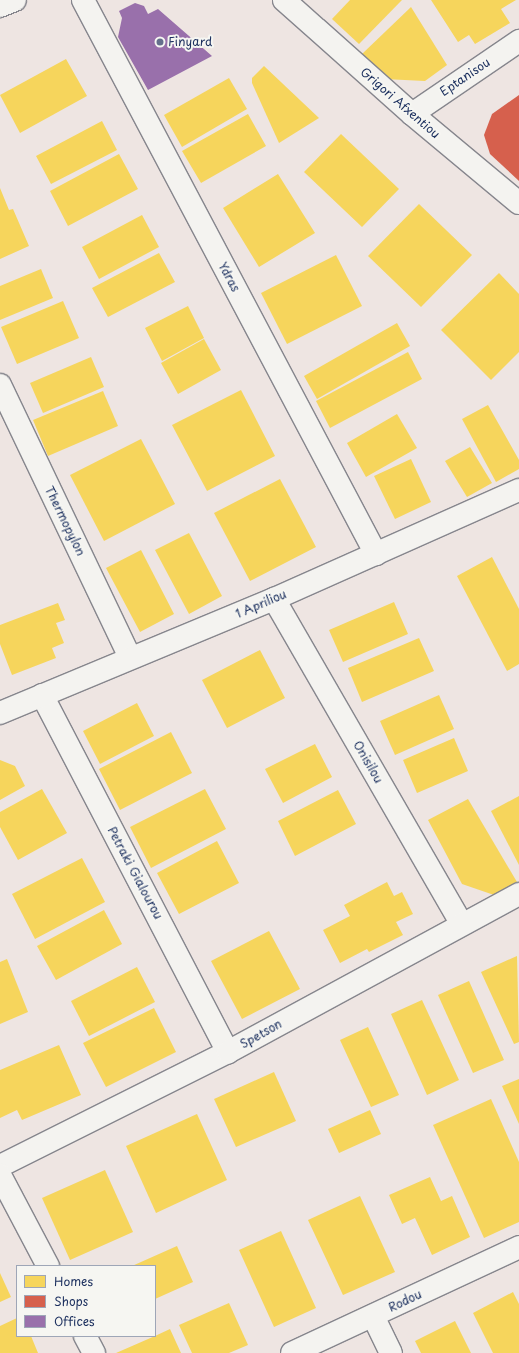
<!DOCTYPE html>
<style>
body{margin:0}
#map{position:relative;width:519px;height:1353px;overflow:hidden;background:#eee5e2;font-family:"Playpen Sans",sans-serif}
div>[style]{position:absolute}
.homes>*{inset:0;background:#f6d55c}
.shops>*{inset:0;background:#d6604d}
.offices>*{inset:0;background:#9970ab}
.roads{filter:drop-shadow(1px 0 #86868d) drop-shadow(-1px 0 #86868d) drop-shadow(0 1px #86868d) drop-shadow(0 -1px #86868d)}
.minor>*{height:22px;margin:-11px;padding:0 11px;transform-origin:11px;border-radius:11px;background:#f4f3f0}
.dots>*{width:11px;height:11px;translate:-50% -50%;box-sizing:border-box;border:2px solid #f6f6f2;border-radius:50%}
span{translate:-50% -50%;white-space:nowrap;text-align:center;line-height:1.15;-webkit-text-stroke:4px #f6f6f2;paint-order:stroke}
.poi-label{font-size:12px;color:#1b2f5e}
.left{translate:0 -50%;text-align:left}
.street-label{font-size:12px;color:#1b2f5e}
.legend{position:absolute;left:16px;top:1265px;width:140px;height:72px;box-sizing:border-box;background:#f6f6f2;border:1px solid #9ea6b7;margin:0;padding:5px 7px;list-style:none;font-size:12px;color:#1b2f5e}
.legend li{display:flex;align-items:center;gap:8px;height:20px}
.legend b{width:20px;border:1px solid #9ea6b7}
</style>
<div id="map">
<div class="homes">
<div style="clip-path:polygon(350px 0,402px 0,359px 44px,332px 19px)"></div>
<div style="clip-path:polygon(431px 0,516px 0,501px 9px,510px 23px,475px 44px,469px 35px,458px 42px)"></div>
<div style="clip-path:polygon(411px 7px,447px 65px,425px 81px,384px 79px,362px 54px)"></div>
<div style="clip-path:polygon(66px 59px,87px 96px,20px 133px,0 95px)"></div>
<div style="clip-path:polygon(264px 66px,319px 118px,279px 143px,252px 83px,252px 78px)"></div>
<div style="clip-path:polygon(229px 78px,247px 109px,182px 147px,164px 115px)"></div>
<div style="clip-path:polygon(248px 114px,266px 146px,201px 183px,182px 151px)"></div>
<div style="clip-path:polygon(102px 121px,117px 150px,51px 184px,36px 156px)"></div>
<div style="clip-path:polygon(341px 134px,399px 189px,362px 227px,304px 172px)"></div>
<div style="clip-path:polygon(119px 154px,138px 189px,68px 226px,50px 191px)"></div>
<div style="clip-path:polygon(278px 174px,315px 233px,259px 267px,223px 208px)"></div>
<div style="clip-path:polygon(0 188px,9px 210px,13px 209px,29px 246px,0 259px)"></div>
<div style="clip-path:polygon(419px 204px,472px 255px,421px 307px,368px 256px)"></div>
<div style="clip-path:polygon(142px 215px,159px 247px,99px 279px,82px 247px)"></div>
<div style="clip-path:polygon(159px 253px,175px 282px,108px 317px,92px 288px)"></div>
<div style="clip-path:polygon(336px 255px,362px 306px,287px 344px,261px 293px)"></div>
<div style="clip-path:polygon(41px 269px,53px 298px,0 320px,0 286px)"></div>
<div style="clip-path:polygon(499px 273px,519px 294px,519px 352px,491px 380px,441px 330px)"></div>
<div style="clip-path:polygon(63px 301px,79px 338px,17px 364px,1px 327px)"></div>
<div style="clip-path:polygon(188px 306px,204px 338px,162px 361px,145px 328px)"></div>
<div style="clip-path:polygon(397px 323px,410px 346px,317px 399px,304px 376px)"></div>
<div style="clip-path:polygon(204px 339px,221px 370px,178px 394px,161px 363px)"></div>
<div style="clip-path:polygon(408px 352px,422px 379px,330px 428px,316px 401px)"></div>
<div style="clip-path:polygon(91px 357px,104px 387px,43px 413px,30px 383px)"></div>
<div style="clip-path:polygon(241px 390px,275px 456px,207px 491px,172px 425px)"></div>
<div style="clip-path:polygon(103px 391px,118px 426px,48px 456px,33px 420px)"></div>
<div style="clip-path:polygon(488px 405px,519px 460px,519px 469px,496px 482px,462px 419px)"></div>
<div style="clip-path:polygon(397px 414px,417px 448px,366px 477px,347px 443px)"></div>
<div style="clip-path:polygon(141px 439px,175px 504px,104px 541px,70px 475px)"></div>
<div style="clip-path:polygon(470px 447px,492px 483px,467px 497px,445px 461px)"></div>
<div style="clip-path:polygon(411px 459px,431px 502px,395px 519px,374px 476px)"></div>
<div style="clip-path:polygon(280px 479px,316px 547px,250px 581px,214px 513px)"></div>
<div style="clip-path:polygon(189px 533px,222px 596px,189px 614px,155px 550px)"></div>
<div style="clip-path:polygon(141px 550px,174px 614px,140px 632px,106px 568px)"></div>
<div style="clip-path:polygon(492px 557px,519px 609px,519px 664px,507px 671px,457px 576px)"></div>
<div style="clip-path:polygon(394px 602px,408px 634px,343px 662px,329px 630px)"></div>
<div style="clip-path:polygon(58px 603px,65px 620px,56px 623px,64px 643px,52px 648px,56px 658px,12px 675px,0 644px,0 625px)"></div>
<div style="clip-path:polygon(419px 638px,434px 671px,362px 702px,348px 668px)"></div>
<div style="clip-path:polygon(260px 650px,285px 698px,227px 728px,202px 680px)"></div>
<div style="clip-path:polygon(439px 695px,454px 729px,395px 755px,380px 721px)"></div>
<div style="clip-path:polygon(137px 703px,154px 736px,100px 764px,83px 731px)"></div>
<div style="clip-path:polygon(171px 732px,192px 773px,120px 810px,99px 769px)"></div>
<div style="clip-path:polygon(454px 738px,468px 771px,417px 793px,403px 760px)"></div>
<div style="clip-path:polygon(315px 744px,332px 777px,283px 803px,265px 769px)"></div>
<div style="clip-path:polygon(0 760px,15px 766px,25px 786px,0 800px)"></div>
<div style="clip-path:polygon(42px 789px,67px 833px,18px 860px,0 827px,0 812px)"></div>
<div style="clip-path:polygon(205px 789px,226px 829px,151px 868px,130px 827px)"></div>
<div style="clip-path:polygon(338px 790px,356px 824px,295px 856px,278px 821px)"></div>
<div style="clip-path:polygon(519px 796px,519px 865px,491px 811px)"></div>
<div style="clip-path:polygon(468px 799px,517px 882px,494px 895px,462px 884px,428px 820px)"></div>
<div style="clip-path:polygon(217px 841px,239px 883px,179px 914px,157px 873px)"></div>
<div style="clip-path:polygon(82px 858px,105px 902px,35px 939px,12px 894px)"></div>
<div style="clip-path:polygon(387px 882px,394px 896px,402px 892px,413px 914px,396px 922px,403px 935px,369px 952px,367px 949px,340px 963px,323px 930px,350px 916px,344px 905px)"></div>
<div style="clip-path:polygon(104px 910px,122px 944px,56px 980px,37px 946px)"></div>
<div style="clip-path:polygon(269px 931px,300px 989px,242px 1019px,211px 961px)"></div>
<div style="clip-path:polygon(517px 956px,519px 1042px,514px 1044px,481px 972px)"></div>
<div style="clip-path:polygon(7px 959px,28px 1012px,0 1024px,0 962px)"></div>
<div style="clip-path:polygon(137px 967px,155px 1002px,89px 1036px,71px 1001px)"></div>
<div style="clip-path:polygon(469px 981px,504px 1060px,473px 1073px,438px 995px)"></div>
<div style="clip-path:polygon(422px 1000px,459px 1080px,427px 1095px,391px 1014px)"></div>
<div style="clip-path:polygon(154px 1008px,176px 1052px,106px 1087px,83px 1043px)"></div>
<div style="clip-path:polygon(368px 1027px,399px 1095px,371px 1107px,340px 1040px)"></div>
<div style="clip-path:polygon(59px 1045px,81px 1095px,22px 1120px,17px 1110px,0 1118px,0 1070px)"></div>
<div style="clip-path:polygon(274px 1072px,296px 1121px,236px 1147px,214px 1099px)"></div>
<div style="clip-path:polygon(519px 1079px,519px 1124px,502px 1086px)"></div>
<div style="clip-path:polygon(491px 1099px,519px 1162px,519px 1222px,484px 1238px,433px 1125px)"></div>
<div style="clip-path:polygon(370px 1110px,381px 1134px,339px 1153px,328px 1129px)"></div>
<div style="clip-path:polygon(197px 1114px,227px 1180px,156px 1213px,126px 1146px)"></div>
<div style="clip-path:polygon(105px 1170px,133px 1232px,70px 1260px,42px 1198px)"></div>
<div style="clip-path:polygon(430px 1177px,441px 1201px,452px 1196px,470px 1237px,432px 1255px,415px 1218px,402px 1224px,389px 1195px)"></div>
<div style="clip-path:polygon(360px 1196px,395px 1272px,343px 1295px,308px 1220px)"></div>
<div style="clip-path:polygon(281px 1231px,316px 1308px,274px 1327px,239px 1250px)"></div>
<div style="clip-path:polygon(177px 1246px,193px 1282px,155px 1299px,155px 1266px,132px 1266px)"></div>
<div style="clip-path:polygon(0 1273px,11px 1297px,0 1302px)"></div>
<div style="clip-path:polygon(513px 1292px,519px 1304px,519px 1353px,493px 1353px,473px 1313px)"></div>
<div style="clip-path:polygon(229px 1303px,248px 1345px,229px 1353px,192px 1353px,179px 1325px)"></div>
<div style="clip-path:polygon(17px 1318px,17px 1336px,31px 1336px,38px 1353px,0 1353px,0 1326px)"></div>
<div style="clip-path:polygon(455px 1321px,471px 1353px,421px 1353px,415px 1341px)"></div>
<div style="clip-path:polygon(170px 1329px,181px 1353px,116px 1353px,155px 1336px)"></div>
</div>
<div class="shops">
<div style="clip-path:polygon(519px 95px,519px 181px,490px 154px,484px 135px,492px 114px)"></div>
</div>
<div class="offices">
<div style="clip-path:polygon(135px 3px,144px 6px,148px 14px,158px 9px,212px 56px,148px 90px,118px 37px,122px 18px,119px 11px)"></div>
</div>
<div class="roads">
<div class="minor">
<div style="left:83px;top:0;width:627px;rotate:62.13deg"></div>
<div style="left:284px;top:0;width:171px;rotate:41.7deg"></div>
<div style="left:412px;top:114px;width:139px;rotate:39.8deg"></div>
<div style="left:0;top:6px;width:16px;rotate:-22deg"></div>
<div style="left:412px;top:114px;width:130px;rotate:-34.3deg"></div>
<div style="left:0;top:385px;width:301px;rotate:64.5deg"></div>
<div style="left:274px;top:599px;width:375px;rotate:60deg"></div>
<div style="left:42px;top:695px;width:403px;rotate:62.5deg"></div>
<div style="left:0;top:713px;width:297px;rotate:-22.6deg"></div>
<div style="left:274px;top:599px;width:268px;rotate:-24deg"></div>
<div style="left:0;top:1166px;width:255px;rotate:-26.6deg"></div>
<div style="left:228px;top:1052px;width:331px;rotate:-28.5deg"></div>
<div style="left:0;top:1175px;width:103px;rotate:62.2deg"></div>
<div style="left:373px;top:1316px;width:41px;rotate:64.1deg"></div>
<div style="left:85px;top:1336px;width:19px;rotate:62deg"></div>
<div style="left:292px;top:1353px;width:251px;rotate:-25deg"></div>
</div>
</div>
<div class="dots">
<div style="left:160px;top:42px;background:#656f8c"></div>
</div>
<div class="poi-label">
<span class="left" style="left:168px;top:42px">Finyard</span>
</div>
<div class="street-label">
<span style="left:465px;top:77px;rotate:-34deg">Eptanisou</span>
<span style="left:400px;top:103px;rotate:41deg">Grigori Afxentiou</span>
<span style="left:229px;top:277px;rotate:62deg">Ydras</span>
<span style="left:65px;top:521px;rotate:64deg">Thermopylon</span>
<span style="left:261px;top:604px;rotate:-23deg">1 Apriliou</span>
<span style="left:368px;top:762px;rotate:60deg">Onisilou</span>
<span style="left:135px;top:873px;rotate:62deg">Petraki Gialourou</span>
<span style="left:261px;top:1034px;rotate:-29deg">Spetson</span>
<span style="left:405px;top:1301px;rotate:-25deg">Rodou</span>
</div>
<ul class="legend">
<li><b style="height:11px;background:#f6d55c"></b>Homes</li>
<li><b style="height:11px;background:#d6604d"></b>Shops</li>
<li><b style="height:11px;background:#9970ab"></b>Offices</li>
</ul>
</div>
